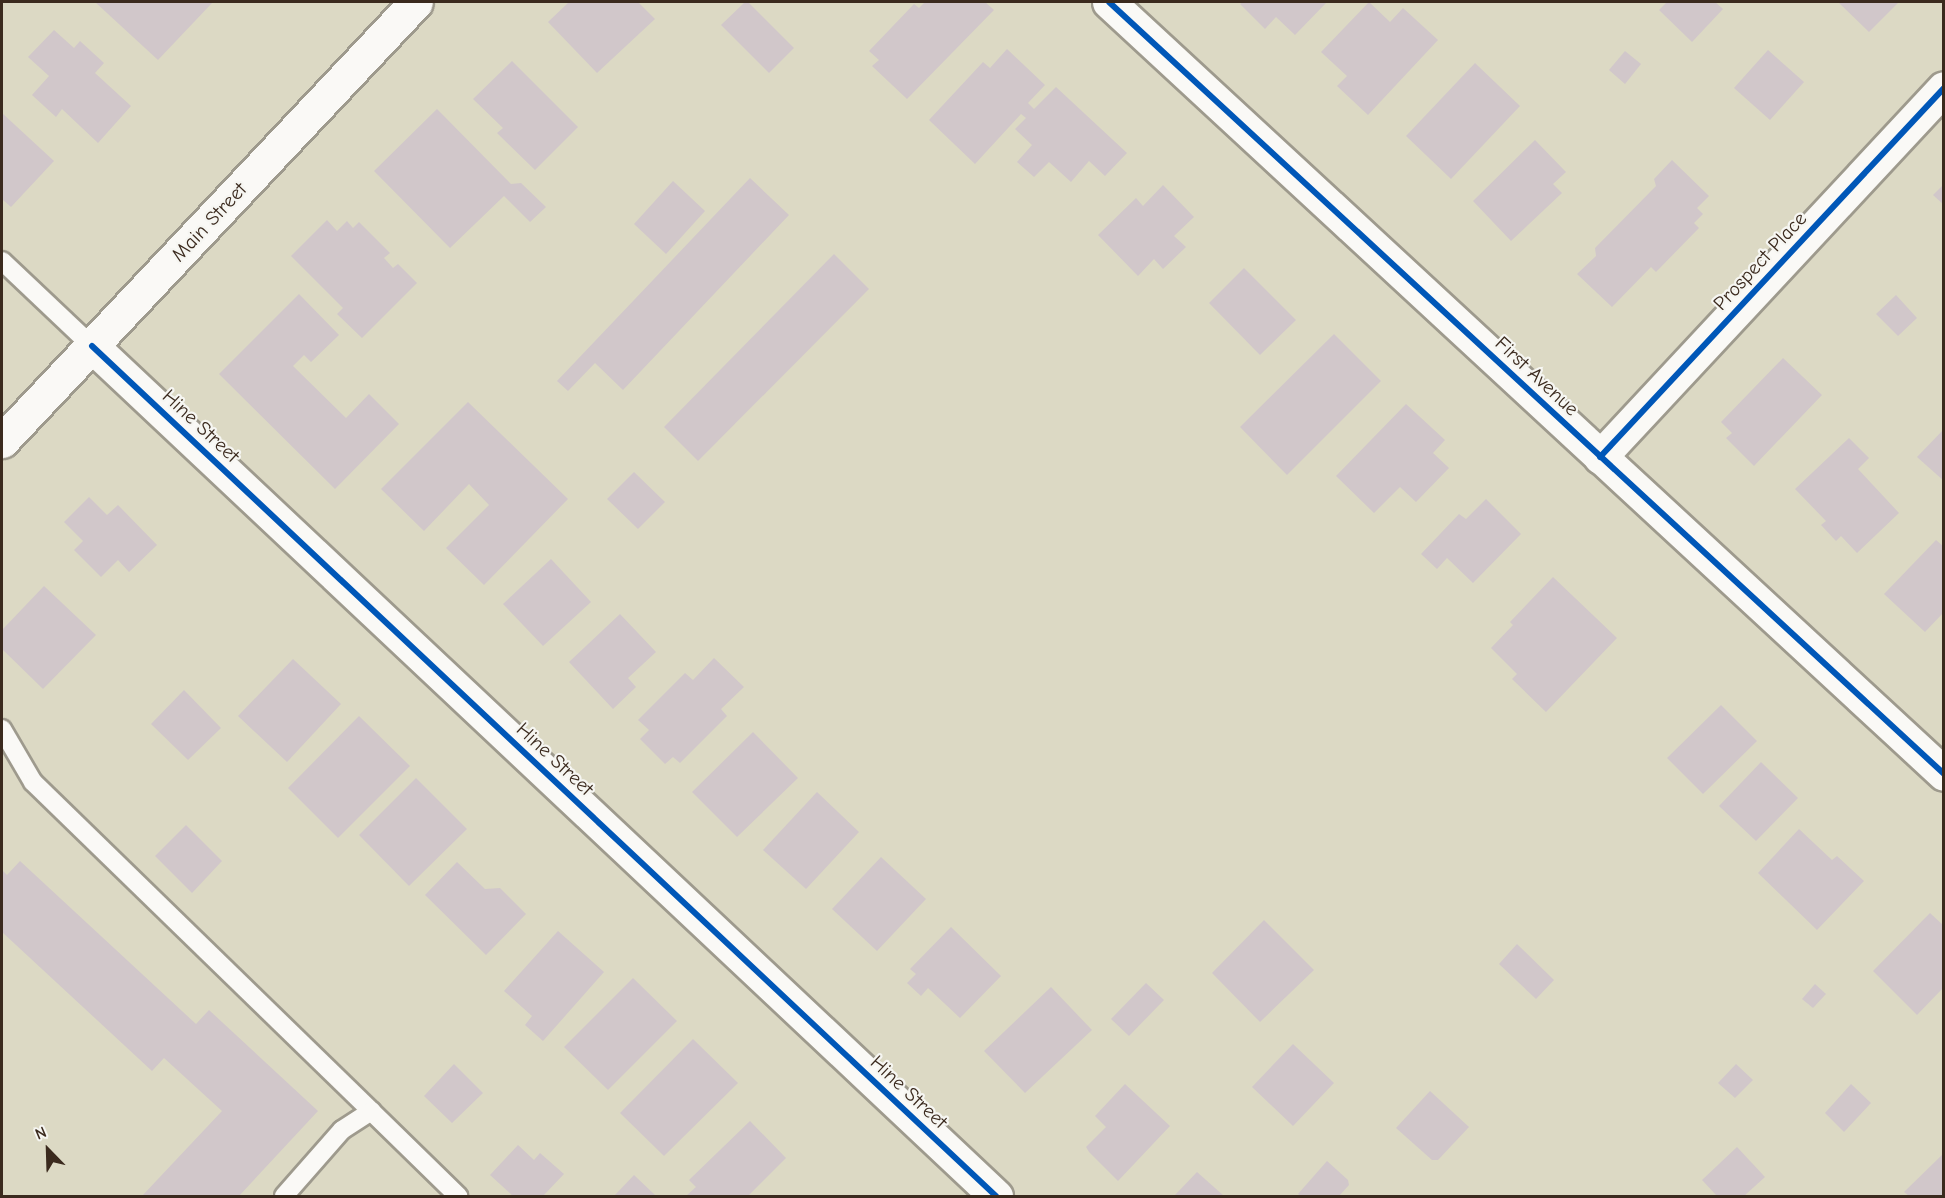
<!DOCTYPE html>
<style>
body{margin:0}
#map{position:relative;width:1945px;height:1198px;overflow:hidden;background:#dcd9c4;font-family:"Comic Neue",sans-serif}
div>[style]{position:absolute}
.building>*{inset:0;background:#d1c7ca}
.roads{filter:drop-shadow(2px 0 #9e9a8d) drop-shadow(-2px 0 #9e9a8d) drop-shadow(0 2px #9e9a8d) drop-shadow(0 -2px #9e9a8d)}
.service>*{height:18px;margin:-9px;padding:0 9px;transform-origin:9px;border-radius:9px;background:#faf9f6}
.minor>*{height:33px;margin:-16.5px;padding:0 16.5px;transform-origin:16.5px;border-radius:16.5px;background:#faf9f6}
.tertiary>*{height:33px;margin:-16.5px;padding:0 16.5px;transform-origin:16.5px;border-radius:16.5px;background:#faf9f6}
.cycleway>*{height:6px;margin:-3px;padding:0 3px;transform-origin:3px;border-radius:3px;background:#0057b8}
span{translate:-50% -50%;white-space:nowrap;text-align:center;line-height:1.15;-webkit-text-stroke:4.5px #f6f6f2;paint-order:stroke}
.street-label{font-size:20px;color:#3b2a1e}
.frame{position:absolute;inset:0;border:3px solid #3b2a1e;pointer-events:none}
.north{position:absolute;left:18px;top:1120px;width:60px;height:60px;-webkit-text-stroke:4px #f6f6f2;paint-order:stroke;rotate:337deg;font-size:16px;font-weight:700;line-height:24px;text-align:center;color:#3b2a1e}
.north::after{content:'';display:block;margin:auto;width:21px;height:27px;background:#3b2a1e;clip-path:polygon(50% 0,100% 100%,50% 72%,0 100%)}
</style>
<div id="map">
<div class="building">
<div style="clip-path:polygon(95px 2px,213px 2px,158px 60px)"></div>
<div style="clip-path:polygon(569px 2px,638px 2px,655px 19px,597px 73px,548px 22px)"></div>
<div style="clip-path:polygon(745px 2px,748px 2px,794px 48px,769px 73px,721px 25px)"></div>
<div style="clip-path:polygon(925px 2px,985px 2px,994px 10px,907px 99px,872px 66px,879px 60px,869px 51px,914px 4px,919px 8px)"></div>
<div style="clip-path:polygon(1243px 2px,1327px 2px,1295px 35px,1276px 17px,1265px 29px,1240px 4px)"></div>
<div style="clip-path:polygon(1369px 2px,1390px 22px,1403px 8px,1438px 40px,1368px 115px,1337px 86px,1347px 76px,1321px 52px)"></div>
<div style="clip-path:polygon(1667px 2px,1715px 2px,1723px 9px,1692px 42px,1659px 10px)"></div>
<div style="clip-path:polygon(1838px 2px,1899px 2px,1869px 32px)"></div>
<div style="clip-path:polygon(54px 30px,74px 48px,80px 41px,104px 63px,95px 73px,131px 106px,98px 143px,62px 109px,56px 117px,32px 95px,49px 76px,28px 57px)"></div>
<div style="clip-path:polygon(1007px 49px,1045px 85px,1028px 103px,1034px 109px,1056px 87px,1127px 153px,1105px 176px,1089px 161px,1071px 182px,1049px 162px,1034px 177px,1017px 162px,1032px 145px,1015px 129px,1026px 118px,1021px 114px,975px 164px,929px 120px,983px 62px,990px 68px)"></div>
<div style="clip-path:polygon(1768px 50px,1804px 82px,1770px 120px,1734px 88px)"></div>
<div style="clip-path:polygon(1625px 51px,1641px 64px,1625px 84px,1609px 70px)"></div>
<div style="clip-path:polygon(512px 61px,578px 127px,535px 170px,497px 133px,503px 128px,473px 99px)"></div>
<div style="clip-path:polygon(1475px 63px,1520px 106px,1451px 179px,1406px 136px)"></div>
<div style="clip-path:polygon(437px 109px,511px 184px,521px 183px,546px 207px,530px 222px,504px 196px,450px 248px,374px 171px)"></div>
<div style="clip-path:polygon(2px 113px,54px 161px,11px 207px,2px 199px)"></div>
<div style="clip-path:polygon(1535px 140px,1566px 172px,1553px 184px,1562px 193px,1511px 241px,1473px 201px)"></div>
<div style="clip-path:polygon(1672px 160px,1709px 196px,1697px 208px,1703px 214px,1694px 223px,1699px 228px,1656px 272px,1651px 267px,1612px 307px,1577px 274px,1596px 256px,1595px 248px,1656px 186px,1654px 179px)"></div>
<div style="clip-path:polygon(750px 178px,789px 215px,623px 390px,595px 363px,568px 391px,557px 381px)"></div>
<div style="clip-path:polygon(673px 181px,705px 211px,666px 254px,634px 224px)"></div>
<div style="clip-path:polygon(1944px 184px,1944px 205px,1933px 195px)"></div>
<div style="clip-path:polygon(1163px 185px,1194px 217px,1174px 236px,1186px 247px,1163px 269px,1154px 259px,1138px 276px,1098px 235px,1136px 198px,1143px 206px)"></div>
<div style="clip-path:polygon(327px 220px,337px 231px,347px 221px,353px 228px,359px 222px,390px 253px,384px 258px,393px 268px,398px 264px,417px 283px,362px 338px,337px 314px,343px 308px,291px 256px)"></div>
<div style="clip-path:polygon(834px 254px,869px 289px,698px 461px,664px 427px)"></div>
<div style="clip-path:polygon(1244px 268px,1296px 320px,1260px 355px,1209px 303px)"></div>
<div style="clip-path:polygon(299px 294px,339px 335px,311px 362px,304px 355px,293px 366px,346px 418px,369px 394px,399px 424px,335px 489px,219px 374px)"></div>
<div style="clip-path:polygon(1896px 295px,1917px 318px,1898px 336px,1876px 314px)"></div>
<div style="clip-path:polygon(1334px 334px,1381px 381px,1287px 475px,1240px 427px)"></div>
<div style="clip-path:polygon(1783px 358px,1822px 395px,1754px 466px,1726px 438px,1732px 433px,1721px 422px)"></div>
<div style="clip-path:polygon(468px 402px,568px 499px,484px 585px,446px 548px,489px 505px,469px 484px,424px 531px,381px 489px)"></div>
<div style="clip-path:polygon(1406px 404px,1445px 440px,1433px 453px,1449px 468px,1416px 502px,1400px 487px,1374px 513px,1336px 476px)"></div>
<div style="clip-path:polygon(1944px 429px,1944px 481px,1917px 457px)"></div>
<div style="clip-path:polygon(1849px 438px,1869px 458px,1858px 469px,1899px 513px,1857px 553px,1841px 536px,1836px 541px,1821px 525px,1826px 521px,1795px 489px)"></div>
<div style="clip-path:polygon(634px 472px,665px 502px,638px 529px,607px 499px)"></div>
<div style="clip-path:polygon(89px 497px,107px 515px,118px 505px,157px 545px,129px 572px,118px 560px,101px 577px,74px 550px,83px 541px,64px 522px)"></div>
<div style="clip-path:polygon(1486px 499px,1521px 534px,1473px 583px,1447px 558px,1437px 569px,1421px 554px,1459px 514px,1466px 519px)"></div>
<div style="clip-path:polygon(1936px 540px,1944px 547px,1944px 612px,1925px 632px,1884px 594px)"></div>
<div style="clip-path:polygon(551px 559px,591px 602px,543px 646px,503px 604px)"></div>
<div style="clip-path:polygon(1553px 577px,1617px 638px,1546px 712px,1512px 679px,1517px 674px,1491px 648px,1513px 625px,1510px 622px)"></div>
<div style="clip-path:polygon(44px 586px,96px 635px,43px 689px,2px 649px,2px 630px)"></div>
<div style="clip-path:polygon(620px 614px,656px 652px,628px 678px,636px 687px,613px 709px,569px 662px)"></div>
<div style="clip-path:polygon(714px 658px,744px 687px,721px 709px,727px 716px,680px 763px,673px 757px,665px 764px,640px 739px,649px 730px,638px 720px,685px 673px,693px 680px)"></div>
<div style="clip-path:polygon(293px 659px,341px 704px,287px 762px,238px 716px)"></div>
<div style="clip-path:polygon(184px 690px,221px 728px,188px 760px,151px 724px)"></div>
<div style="clip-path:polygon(1721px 705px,1757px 741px,1703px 794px,1667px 758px)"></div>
<div style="clip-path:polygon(359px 716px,410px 766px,338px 838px,288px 788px)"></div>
<div style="clip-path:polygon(753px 732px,798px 778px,737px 837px,692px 792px)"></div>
<div style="clip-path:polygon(1761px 762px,1798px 798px,1756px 841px,1719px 806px)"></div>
<div style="clip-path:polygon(416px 778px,467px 829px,409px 886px,359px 835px)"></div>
<div style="clip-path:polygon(817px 792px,859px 832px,806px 889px,763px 850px)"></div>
<div style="clip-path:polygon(186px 825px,222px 861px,192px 893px,155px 856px)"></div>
<div style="clip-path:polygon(1799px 829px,1832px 860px,1837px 856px,1864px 881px,1817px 930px,1758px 873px)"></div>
<div style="clip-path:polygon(881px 857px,926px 899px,877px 951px,832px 909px)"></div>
<div style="clip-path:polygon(20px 861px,196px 1024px,209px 1010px,318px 1111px,239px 1196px,142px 1196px,222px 1111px,164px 1058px,152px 1071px,2px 932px,2px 870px,7px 875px)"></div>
<div style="clip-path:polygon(457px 862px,485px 889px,500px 888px,526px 914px,486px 955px,425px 895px)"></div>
<div style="clip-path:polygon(1930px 913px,1944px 926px,1944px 987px,1917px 1015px,1873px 971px)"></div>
<div style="clip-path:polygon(1264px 920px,1314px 970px,1260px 1022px,1212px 973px)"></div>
<div style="clip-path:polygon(951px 927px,1001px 976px,960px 1018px,928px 988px,921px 996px,907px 983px,916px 974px,910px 969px)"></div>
<div style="clip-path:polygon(558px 931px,604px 972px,543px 1041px,525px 1025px,532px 1016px,504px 991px)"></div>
<div style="clip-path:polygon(1517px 944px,1554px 980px,1536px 999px,1499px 964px)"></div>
<div style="clip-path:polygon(633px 978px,677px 1021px,608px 1090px,564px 1047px)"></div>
<div style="clip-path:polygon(1146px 983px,1164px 1000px,1129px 1036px,1111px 1019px)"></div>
<div style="clip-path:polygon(1815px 984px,1826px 994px,1813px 1008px,1802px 999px)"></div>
<div style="clip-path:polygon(1051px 987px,1092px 1030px,1025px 1093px,984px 1051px)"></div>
<div style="clip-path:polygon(693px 1039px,738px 1083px,664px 1156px,620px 1113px)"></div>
<div style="clip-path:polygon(1293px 1044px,1334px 1083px,1293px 1126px,1252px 1087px)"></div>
<div style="clip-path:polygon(454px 1064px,483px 1093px,452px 1123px,424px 1096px)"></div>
<div style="clip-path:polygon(1736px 1064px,1753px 1080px,1735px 1098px,1718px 1083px)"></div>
<div style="clip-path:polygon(1125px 1084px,1170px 1126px,1118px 1181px,1089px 1152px,1086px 1147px,1106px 1127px,1095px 1116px)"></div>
<div style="clip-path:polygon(1851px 1084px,1871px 1103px,1844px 1132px,1825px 1113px)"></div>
<div style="clip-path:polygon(1430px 1091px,1469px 1127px,1438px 1160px,1432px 1160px,1396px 1128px)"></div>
<div style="clip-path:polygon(750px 1121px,786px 1158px,748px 1196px,686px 1196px,696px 1187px,689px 1180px)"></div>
<div style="clip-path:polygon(518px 1145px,534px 1160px,540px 1153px,564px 1174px,543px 1196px,513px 1196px,490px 1175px)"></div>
<div style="clip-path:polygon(1737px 1147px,1765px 1177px,1744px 1196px,1717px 1196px,1702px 1180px)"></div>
<div style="clip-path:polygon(1944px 1153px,1944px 1196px,1909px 1196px,1904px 1192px)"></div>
<div style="clip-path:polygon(1327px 1161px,1348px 1180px,1349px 1185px,1339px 1196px,1301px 1196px,1298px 1194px)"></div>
<div style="clip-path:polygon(1197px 1172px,1224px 1196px,1174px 1196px)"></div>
<div style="clip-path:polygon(634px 1175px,655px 1195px,614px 1196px)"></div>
</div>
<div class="roads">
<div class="service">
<div style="left:2px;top:261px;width:124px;rotate:43.4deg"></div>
<div style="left:2px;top:729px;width:61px;rotate:59.7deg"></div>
<div style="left:33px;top:782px;width:472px;rotate:44.2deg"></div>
<div style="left:284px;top:1196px;width:88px;rotate:-48.7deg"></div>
<div style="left:342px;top:1130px;width:35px;rotate:-33deg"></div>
<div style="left:371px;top:1111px;width:122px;rotate:44.3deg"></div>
</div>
<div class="minor">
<div style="left:92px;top:346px;width:1241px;rotate:43.24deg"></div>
<div style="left:1600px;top:457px;width:504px;rotate:-47.01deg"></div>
</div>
<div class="tertiary">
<div style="left:1109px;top:2px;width:1137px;rotate:42.75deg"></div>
<div style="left:2px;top:441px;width:603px;rotate:-46.68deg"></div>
</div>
</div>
<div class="cycleway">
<div style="left:1109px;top:2px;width:1137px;rotate:42.75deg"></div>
<div style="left:92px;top:346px;width:1241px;rotate:43.24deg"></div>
<div style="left:1600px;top:457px;width:504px;rotate:-47.01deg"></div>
</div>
<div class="street-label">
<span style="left:209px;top:222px;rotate:-47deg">Main Street</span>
<span style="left:1760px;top:261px;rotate:-47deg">Prospect Place</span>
<span style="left:1537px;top:376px;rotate:43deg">First Avenue</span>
<span style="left:201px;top:426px;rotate:43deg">Hine Street</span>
<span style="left:555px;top:759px;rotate:43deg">Hine Street</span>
<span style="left:909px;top:1092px;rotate:43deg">Hine Street</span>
</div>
<div class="frame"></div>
<div class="north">N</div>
</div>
